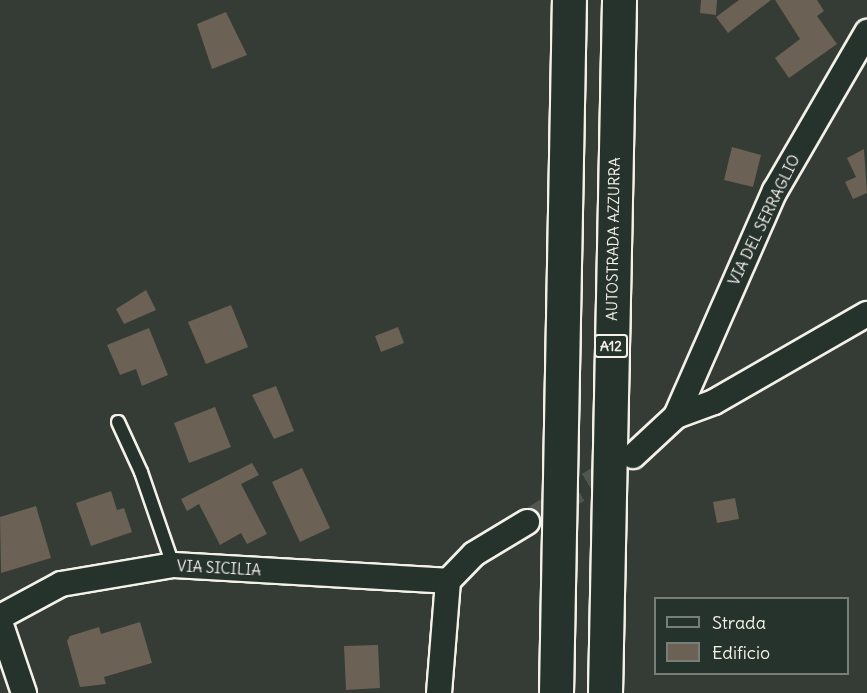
<!DOCTYPE html>
<style>
body{margin:0}
#map{position:relative;width:867px;height:693px;overflow:hidden;background:#343c35;font-family:Delius,sans-serif}
div>[style]{position:absolute}
.building>*{inset:0;background:#6b6154}
.street-tunnel>*{height:24px;margin-top:-12px;transform-origin:0;background:repeating-linear-gradient(90deg,#515750 0 24px,transparent 0 36px)}
.roads{filter:drop-shadow(2px 0 #f4f1e8) drop-shadow(-2px 0 #f4f1e8) drop-shadow(0 2px #f4f1e8) drop-shadow(0 -2px #f4f1e8)}
.lane>*{height:12px;margin:-6px;padding:0 6px;transform-origin:6px;border-radius:6px;background:#26332d}
.street>*{height:24px;margin:-12px;padding:0 12px;transform-origin:12px;border-radius:12px;background:#26332d}
.highway>*{height:33px;margin:-16.5px;padding:0 16.5px;transform-origin:16.5px;border-radius:16.5px;background:#26332d}
span{translate:-50% -50%;white-space:nowrap;text-align:center;line-height:1.15;-webkit-text-stroke:6px #26332d;paint-order:stroke}
.shield-label span{padding:2px 4px;background:#26332d;border:2px solid;border-radius:4px;-webkit-text-stroke-width:0}
.shield-label{font-size:14px;color:#f4f1e8;font-weight:700}
.street-label{font-size:15px;color:#f4f1e8}
.legend{position:absolute;left:654px;top:597px;width:195px;height:78px;box-sizing:border-box;background:#26332d;border:2px solid #787f78;margin:0;padding:8px 10px;list-style:none;font-size:18px;color:#f4f1e8}
.legend li{display:flex;align-items:center;gap:12px;height:30px}
.legend b{width:30px;border:2px solid #787f78}
</style>
<div id="map">
<div class="building">
<div style="clip-path:polygon(701px 0,717px 0,716px 15px,700px 13px)"></div>
<div style="clip-path:polygon(739px 0,771px 0,728px 33px,716px 17px)"></div>
<div style="clip-path:polygon(775px 0,817px 0,824px 11px,817px 16px,837px 44px,789px 78px,775px 58px,800px 39px)"></div>
<div style="clip-path:polygon(226px 12px,247px 55px,212px 69px,197px 24px)"></div>
<div style="clip-path:polygon(732px 147px,761px 155px,753px 187px,724px 180px)"></div>
<div style="clip-path:polygon(864px 149px,867px 193px,853px 199px,845px 182px,856px 177px,847px 158px)"></div>
<div style="clip-path:polygon(146px 290px,156px 310px,124px 324px,116px 309px)"></div>
<div style="clip-path:polygon(231px 305px,248px 347px,206px 364px,188px 322px)"></div>
<div style="clip-path:polygon(398px 327px,404px 343px,381px 352px,375px 336px)"></div>
<div style="clip-path:polygon(149px 328px,168px 375px,142px 386px,136px 369px,120px 375px,107px 345px)"></div>
<div style="clip-path:polygon(276px 386px,294px 431px,274px 439px,252px 395px)"></div>
<div style="clip-path:polygon(215px 407px,231px 447px,189px 463px,174px 423px)"></div>
<div style="clip-path:polygon(252px 463px,259px 475px,241px 484px,267px 534px,247px 544px,241px 533px,220px 545px,199px 504px,187px 511px,181px 499px)"></div>
<div style="clip-path:polygon(302px 468px,330px 528px,300px 542px,272px 482px)"></div>
<div style="clip-path:polygon(111px 491px,117px 510px,124px 508px,132px 532px,91px 546px,76px 503px)"></div>
<div style="clip-path:polygon(735px 498px,739px 519px,717px 523px,713px 502px)"></div>
<div style="clip-path:polygon(36px 506px,51px 558px,1px 573px,0 517px)"></div>
<div style="clip-path:polygon(140px 622px,152px 663px,104px 677px,106px 684px,80px 687px,67px 641px,70px 636px,99px 627px,101px 634px)"></div>
<div style="clip-path:polygon(378px 645px,380px 688px,346px 690px,344px 646px)"></div>
</div>
<div class="street-tunnel">
<div style="left:527px;top:522px;width:110px;rotate:-31.7deg"></div>
</div>
<div class="roads">
<div class="lane">
<div style="left:118px;top:422px;width:55px;rotate:65.3deg"></div>
<div style="left:141px;top:472px;width:98px;rotate:71deg"></div>
</div>
<div class="street">
<div style="left:676px;top:416px;width:40px;rotate:-20.2deg"></div>
<div style="left:714px;top:402px;width:177px;rotate:-29.9deg"></div>
<div style="left:633px;top:456px;width:59px;rotate:-42.9deg"></div>
<div style="left:676px;top:416px;width:246px;rotate:-66.3deg"></div>
<div style="left:775px;top:191px;width:184px;rotate:-59.9deg"></div>
<div style="left:0;top:617px;width:69px;rotate:-28.4deg"></div>
<div style="left:61px;top:584px;width:114px;rotate:-9.6deg"></div>
<div style="left:173px;top:565px;width:275px;rotate:3.3deg"></div>
<div style="left:0;top:622px;width:75px;rotate:71.3deg"></div>
<div style="left:439px;top:693px;width:112px;rotate:-85.4deg"></div>
<div style="left:448px;top:581px;width:37px;rotate:-46deg"></div>
<div style="left:474px;top:554px;width:62px;rotate:-31.1deg"></div>
</div>
<div class="highway">
<div style="left:556px;top:693px;width:693px;rotate:-88.93deg"></div>
<div style="left:605px;top:693px;width:693px;rotate:-88.84deg"></div>
</div>
</div>
<div class="shield-label">
<span style="left:611px;top:346px">A12</span>
</div>
<div class="street-label">
<span style="left:764px;top:220px;rotate:-64deg">VIA DEL SERRAGLIO</span>
<span style="left:613px;top:239px;rotate:-89deg">AUTOSTRADA AZZURRA</span>
<span style="left:219px;top:568px;rotate:3deg">VIA SICILIA</span>
</div>
<ul class="legend">
<li><b style="height:8px;background:#26332d"></b>Strada</li>
<li><b style="height:16px;background:#6b6154"></b>Edificio</li>
</ul>
</div>
